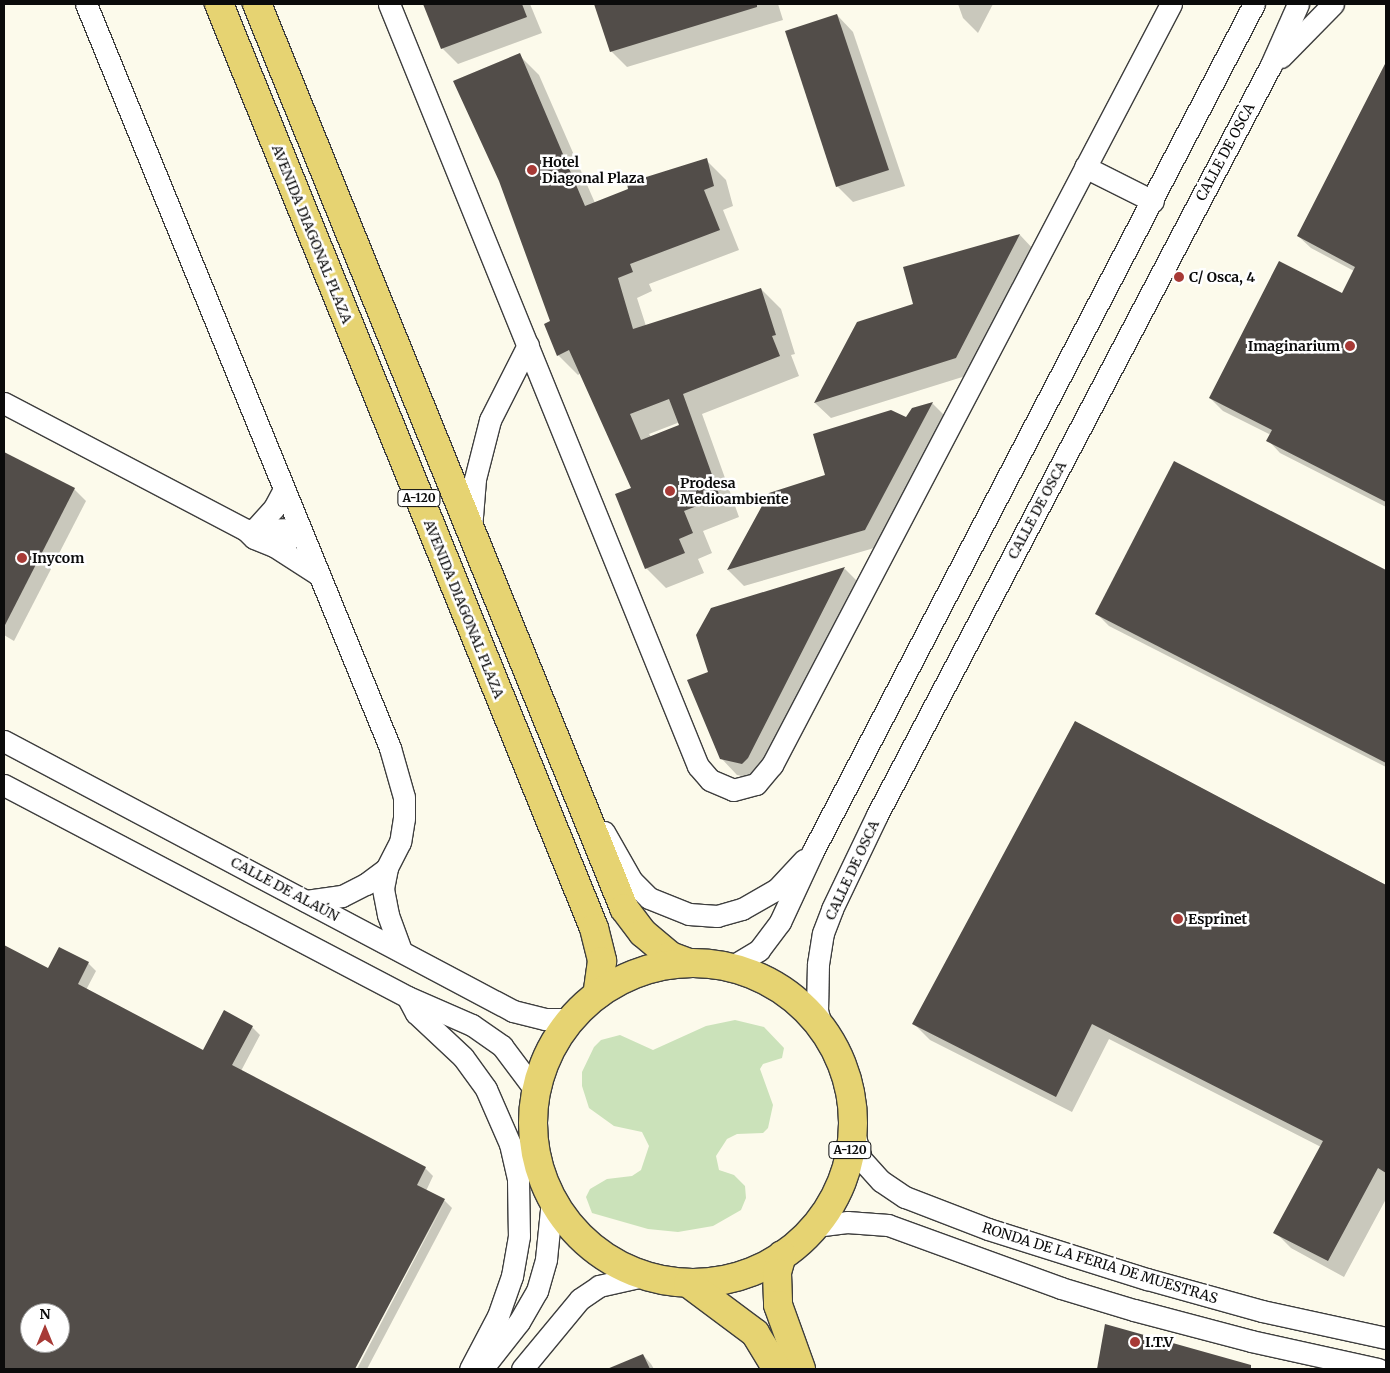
<!DOCTYPE html>
<meta charset="utf-8">
<style>
body{margin:0}
#map{position:relative;width:1390px;height:1373px;overflow:hidden;background:#fcfaeb;font-family:Merriweather,serif}
div>[style]{position:absolute}
.green>*{inset:0;background:#cbe2ba}
.shadow>*{inset:0;background:#0003}
.building>*{inset:0;background:#524d49}
.roads{filter:drop-shadow(1px 0 #3e3e3e) drop-shadow(-1px 0 #3e3e3e) drop-shadow(0 1px #3e3e3e) drop-shadow(0 -1px #3e3e3e)}
.street>*{height:21px;margin:-10.5px;padding:0 10.5px;transform-origin:10.5px;border-radius:10.5px;background:#fff}
.primary>*{height:28px;margin:-14px;padding:0 14px;transform-origin:14px;border-radius:14px;background:#e6d372}
.primary>.ring{margin:-14px;padding:0;box-sizing:content-box;background:none;border:28px solid #e6d372;border-radius:50%}
.dots>*{width:14px;height:14px;translate:-50% -50%;box-sizing:border-box;border:2px solid #fff;border-radius:50%}
span{translate:-50% -50%;white-space:nowrap;text-align:center;line-height:1.15;-webkit-text-stroke:5px #fff;paint-order:stroke}
.shield-label span{padding:1px 4px;background:#fff;border:1px solid;border-radius:4px;-webkit-text-stroke-width:0}
.shield-label{font-size:12px;color:#0b0b0b;font-weight:700}
.street-label{font-size:14px;color:#0b0b0b}
.poi-label{font-size:14px;color:#0b0b0b;font-weight:700}
.left{translate:0 -50%;text-align:left}
.right{translate:-100% -50%;text-align:right}
.frame{position:absolute;inset:0;border:5px solid #0b0b0b;pointer-events:none}
.north{position:absolute;left:20px;top:1303px;width:50px;height:50px;box-sizing:border-box;background:#fff;border:1px solid #9d9d9d;border-radius:50%;rotate:0deg;font-size:14px;font-weight:700;line-height:20px;text-align:center;color:#0b0b0b}
.north::after{content:'';display:block;margin:auto;width:18px;height:22px;background:#a73a36;clip-path:polygon(50% 0,100% 100%,50% 72%,0 100%)}
</style>
<div id="map">
<div class="green">
<div style="clip-path:polygon(735px 1020px,764px 1027px,784px 1048px,782px 1058px,763px 1064px,760px 1069px,773px 1105px,768px 1128px,763px 1133px,737px 1134px,727px 1139px,716px 1156px,719px 1170px,734px 1175px,745px 1186px,746px 1198px,741px 1210px,713px 1226px,678px 1232px,648px 1229px,592px 1213px,586px 1197px,590px 1189px,607px 1179px,632px 1176px,641px 1170px,649px 1146px,642px 1132px,614px 1126px,589px 1108px,582px 1086px,582px 1072px,594px 1047px,601px 1040px,620px 1035px,653px 1050px,706px 1026px)"></div>
</div>
<div class="shadow">
<div style="clip-path:polygon(424px 4px,530px 4px,542px 33px,458px 64px,442px 48px)"></div>
<div style="clip-path:polygon(595px 4px,778px 4px,783px 20px,627px 67px,611px 51px)"></div>
<div style="clip-path:polygon(958px 4px,993px 4px,978px 33px,963px 18px)"></div>
<div style="clip-path:polygon(837px 15px,853px 32px,905px 186px,853px 202px,837px 186px)"></div>
<div style="clip-path:polygon(evenodd,519px 55px,539px 75px,595px 203px,706px 160px,726px 180px,733px 206px,723px 210px,739px 250px,649px 284px,652px 291px,637px 298px,646px 326px,761px 289px,781px 309px,795px 354px,791px 355px,799px 376px,702px 414px,739px 517px,703px 531px,712px 553px,698px 559px,704px 573px,666px 588px,646px 568px,632px 488px,581px 373px,578px 375px,558px 355px,519px 55px,680px 422px,681px 425px,651px 437px,649px 434px,680px 422px)"></div>
<div style="clip-path:polygon(1386px 65px,1386px 507px,1280px 453px,1268px 440px,1271px 435px,1223px 411px,1210px 398px,1342px 295px,1354px 271px,1311px 248px,1298px 236px)"></div>
<div style="clip-path:polygon(1020px 235px,1035px 251px,972px 374px,831px 418px,815px 403px,858px 323px,915px 305px,904px 268px)"></div>
<div style="clip-path:polygon(932px 403px,948px 419px,881px 546px,744px 586px,728px 570px,770px 494px,826px 476px)"></div>
<div style="clip-path:polygon(4px 454px,74px 489px,86px 501px,14px 641px,4px 635px)"></div>
<div style="clip-path:polygon(1174px 463px,1386px 571px,1386px 767px,1109px 626px,1097px 614px)"></div>
<div style="clip-path:polygon(845px 569px,860px 584px,758px 779px,737px 775px,721px 758px,709px 673px,712px 609px)"></div>
<div style="clip-path:polygon(1075px 722px,1386px 885px,1386px 1199px,1344px 1277px,1291px 1248px,1275px 1232px,1321px 1147px,1109px 1039px,1072px 1112px,930px 1040px,914px 1024px)"></div>
<div style="clip-path:polygon(evenodd,4px 947px,48px 970px,60px 949px,88px 963px,96px 971px,86px 990px,204px 1052px,252px 1027px,260px 1035px,241px 1071px,425px 1168px,433px 1176px,426px 1191px,445px 1201px,354px 1369px,4px 1369px,4px 947px,30px 1313px,60px 1313px,60px 1343px,30px 1343px,30px 1313px)"></div>
<div style="clip-path:polygon(445px 1201px,452px 1208px,367px 1369px,357px 1369px)"></div>
<div style="clip-path:polygon(1106px 1325px,1231px 1361px,1240px 1369px,1098px 1369px)"></div>
<div style="clip-path:polygon(643px 1355px,651px 1364px,654px 1369px,634px 1369px,630px 1360px)"></div>
</div>
<div class="building">
<div style="clip-path:polygon(423px 4px,522px 4px,527px 17px,441px 49px)"></div>
<div style="clip-path:polygon(594px 4px,757px 4px,757px 7px,610px 52px)"></div>
<div style="clip-path:polygon(837px 14px,889px 170px,836px 187px,785px 31px)"></div>
<div style="clip-path:polygon(evenodd,520px 53px,585px 206px,628px 189px,627px 183px,707px 158px,714px 186px,704px 190px,720px 230px,630px 264px,633px 272px,618px 278px,633px 329px,761px 288px,776px 335px,772px 336px,780px 356px,683px 394px,720px 497px,684px 511px,693px 533px,679px 539px,685px 553px,645px 569px,615px 494px,631px 488px,569px 350px,557px 356px,544px 324px,550px 321px,499px 181px,453px 81px,520px 53px,669px 399px,679px 425px,641px 440px,630px 414px,669px 399px)"></div>
<div style="clip-path:polygon(1386px 62px,1386px 502px,1266px 441px,1272px 430px,1209px 398px,1279px 261px,1342px 293px,1355px 267px,1297px 236px)"></div>
<div style="clip-path:polygon(1020px 234px,956px 358px,814px 403px,857px 322px,913px 304px,903px 267px)"></div>
<div style="clip-path:polygon(933px 402px,865px 530px,727px 570px,769px 493px,825px 475px,813px 434px,891px 410px,906px 417px,912px 408px)"></div>
<div style="clip-path:polygon(4px 452px,75px 488px,4px 627px)"></div>
<div style="clip-path:polygon(1174px 461px,1386px 570px,1386px 763px,1095px 614px)"></div>
<div style="clip-path:polygon(845px 567px,748px 758px,742px 764px,720px 759px,687px 680px,708px 672px,696px 635px,711px 608px)"></div>
<div style="clip-path:polygon(1075px 721px,1386px 885px,1386px 1173px,1378px 1168px,1328px 1261px,1273px 1233px,1323px 1141px,1092px 1024px,1056px 1097px,912px 1024px)"></div>
<div style="clip-path:polygon(evenodd,4px 945px,48px 968px,59px 947px,89px 962px,78px 984px,203px 1050px,224px 1010px,253px 1026px,232px 1065px,426px 1167px,417px 1185px,445px 1199px,355px 1369px,4px 1369px,4px 945px,30px 1313px,60px 1313px,60px 1343px,30px 1343px,30px 1313px)"></div>
<div style="clip-path:polygon(1105px 1324px,1251px 1365px,1251px 1369px,1097px 1369px)"></div>
<div style="clip-path:polygon(643px 1354px,650px 1369px,607px 1369px)"></div>
</div>
<div class="roads">
<div class="street">
<div style="left:86px;top:4px;width:804px;rotate:67.77deg"></div>
<div style="left:390px;top:748px;width:51px;rotate:74.1deg"></div>
<div style="left:404px;top:797px;width:21px;rotate:90deg"></div>
<div style="left:404px;top:818px;width:24px;rotate:99deg"></div>
<div style="left:400px;top:842px;width:29px;rotate:117deg"></div>
<div style="left:387px;top:868px;width:21px;rotate:101deg"></div>
<div style="left:383px;top:889px;width:26px;rotate:79deg"></div>
<div style="left:388px;top:915px;width:38px;rotate:70deg"></div>
<div style="left:389px;top:4px;width:822px;rotate:67.93deg"></div>
<div style="left:698px;top:766px;width:18px;rotate:49deg"></div>
<div style="left:710px;top:780px;width:25px;rotate:23deg"></div>
<div style="left:733px;top:790px;width:24px;rotate:-15deg"></div>
<div style="left:756px;top:784px;width:25px;rotate:-50deg"></div>
<div style="left:772px;top:765px;width:859px;rotate:-62.33deg"></div>
<div style="left:1281px;top:57px;width:74px;rotate:-45.5deg"></div>
<div style="left:1085px;top:167px;width:76px;rotate:26.6deg"></div>
<div style="left:4px;top:403px;width:273px;rotate:27.7deg"></div>
<div style="left:246px;top:530px;width:11px;rotate:45deg"></div>
<div style="left:254px;top:538px;width:22px;rotate:22deg"></div>
<div style="left:274px;top:546px;width:54px;rotate:32.8deg"></div>
<div style="left:255px;top:529px;width:28px;rotate:-48deg"></div>
<div style="left:274px;top:508px;width:21px;rotate:-62deg"></div>
<div style="left:471px;top:529px;width:50px;rotate:-85.4deg"></div>
<div style="left:475px;top:479px;width:61px;rotate:-75.7deg"></div>
<div style="left:490px;top:420px;width:84px;rotate:-63.1deg"></div>
<div style="left:246px;top:530px;width:54px;rotate:-1.1deg"></div>
<div style="left:300px;top:529px;width:13px;rotate:135deg"></div>
<div style="left:4px;top:741px;width:576px;rotate:27.94deg"></div>
<div style="left:513px;top:1011px;width:33px;rotate:14deg"></div>
<div style="left:545px;top:1019px;width:26px"></div>
<div style="left:4px;top:785px;width:456px;rotate:27.7deg"></div>
<div style="left:408px;top:997px;width:70px;rotate:23.6deg"></div>
<div style="left:472px;top:1025px;width:37px;rotate:35deg"></div>
<div style="left:502px;top:1046px;width:55px;rotate:53.1deg"></div>
<div style="left:604px;top:832px;width:56px;rotate:60.3deg"></div>
<div style="left:632px;top:881px;width:24px;rotate:45deg"></div>
<div style="left:649px;top:898px;width:43px;rotate:21.8deg"></div>
<div style="left:689px;top:914px;width:28px;rotate:4deg"></div>
<div style="left:717px;top:916px;width:26px;rotate:-16deg"></div>
<div style="left:742px;top:909px;width:40px;rotate:-29.7deg"></div>
<div style="left:777px;top:889px;width:40px;rotate:-47deg"></div>
<div style="left:306px;top:901px;width:36px;rotate:-8deg"></div>
<div style="left:342px;top:896px;width:27px;rotate:-27deg"></div>
<div style="left:366px;top:884px;width:26px;rotate:-37deg"></div>
<div style="left:731px;top:967px;width:33px;rotate:-31deg"></div>
<div style="left:759px;top:950px;width:35px;rotate:-53deg"></div>
<div style="left:780px;top:922px;width:78px;rotate:-65.1deg"></div>
<div style="left:813px;top:851px;width:955px;rotate:-62.5deg"></div>
<div style="left:409px;top:1000px;width:15px;rotate:62deg"></div>
<div style="left:416px;top:1013px;width:64px;rotate:43.1deg"></div>
<div style="left:463px;top:1057px;width:39px;rotate:54deg"></div>
<div style="left:486px;top:1089px;width:60px;rotate:66.4deg"></div>
<div style="left:510px;top:1144px;width:37px;rotate:77deg"></div>
<div style="left:518px;top:1180px;width:56px;rotate:89deg"></div>
<div style="left:519px;top:1236px;width:41px;rotate:99.9deg"></div>
<div style="left:512px;top:1276px;width:42px;rotate:109.3deg"></div>
<div style="left:498px;top:1316px;width:60px;rotate:117.8deg"></div>
<div style="left:822px;top:1028px;width:18px;rotate:-106deg"></div>
<div style="left:817px;top:1011px;width:47px;rotate:-88.8deg"></div>
<div style="left:818px;top:964px;width:31px;rotate:-81deg"></div>
<div style="left:823px;top:933px;width:26px;rotate:-69deg"></div>
<div style="left:832px;top:909px;width:104px;rotate:-64.4deg"></div>
<div style="left:877px;top:815px;width:847px;rotate:-62.29deg"></div>
<div style="left:1271px;top:65px;width:67px;rotate:-66.1deg"></div>
<div style="left:853px;top:1129px;width:31px;rotate:75deg"></div>
<div style="left:861px;top:1159px;width:30px;rotate:48deg"></div>
<div style="left:881px;top:1181px;width:29px;rotate:34deg"></div>
<div style="left:905px;top:1197px;width:89px;rotate:21.1deg"></div>
<div style="left:988px;top:1229px;width:167px;rotate:17.5deg"></div>
<div style="left:1147px;top:1279px;width:119px;rotate:15.5deg"></div>
<div style="left:1262px;top:1311px;width:127px;rotate:12.3deg"></div>
<div style="left:815px;top:1226px;width:32px;rotate:-7deg"></div>
<div style="left:847px;top:1222px;width:41px;rotate:4.2deg"></div>
<div style="left:888px;top:1225px;width:184px;rotate:20deg"></div>
<div style="left:1061px;top:1288px;width:76px;rotate:16.8deg"></div>
<div style="left:1134px;top:1310px;width:121px;rotate:14.8deg"></div>
<div style="left:1251px;top:1341px;width:130px;rotate:12.4deg"></div>
<div style="left:482px;top:1369px;width:60px;rotate:-51.8deg"></div>
<div style="left:519px;top:1322px;width:36px;rotate:-60deg"></div>
<div style="left:537px;top:1291px;width:33px;rotate:-74deg"></div>
<div style="left:546px;top:1259px;width:59px;rotate:-84.2deg"></div>
<div style="left:522px;top:1369px;width:91px;rotate:-50.4deg"></div>
<div style="left:580px;top:1299px;width:23px;rotate:-34deg"></div>
<div style="left:599px;top:1286px;width:45px;rotate:-12.8deg"></div>
</div>
<div class="primary">
<div style="left:219px;top:4px;width:997px;rotate:67.91deg"></div>
<div style="left:594px;top:928px;width:34px;rotate:76deg"></div>
<div style="left:602px;top:961px;width:34px;rotate:98deg"></div>
<div style="left:257px;top:4px;width:976px;rotate:67.9deg"></div>
<div style="left:624px;top:908px;width:31px;rotate:53deg"></div>
<div style="left:643px;top:933px;width:35px;rotate:40deg"></div>
<div style="left:670px;top:956px;width:20px;rotate:20deg"></div>
<div class="ring" style="left:533px;top:963px;width:292px;height:292px"></div>
<div style="left:782px;top:1255px;width:19px;rotate:106deg"></div>
<div style="left:777px;top:1273px;width:32px;rotate:88deg"></div>
<div style="left:778px;top:1305px;width:68px;rotate:70.2deg"></div>
<div style="left:688px;top:1283px;width:84px;rotate:36.7deg"></div>
<div style="left:755px;top:1333px;width:42px;rotate:58.6deg"></div>
</div>
</div>
<div class="dots">
<div style="left:532px;top:170px;background:#a73a36"></div>
<div style="left:1179px;top:277px;background:#a73a36"></div>
<div style="left:1350px;top:346px;background:#a73a36"></div>
<div style="left:670px;top:491px;background:#a73a36"></div>
<div style="left:22px;top:558px;background:#a73a36"></div>
<div style="left:1178px;top:919px;background:#a73a36"></div>
<div style="left:1135px;top:1342px;background:#a73a36"></div>
</div>
<div class="shield-label">
<span style="left:419px;top:498px">A-120</span>
<span style="left:850px;top:1150px">A-120</span>
</div>
<div class="street-label">
<span style="left:1225px;top:152px;rotate:-62deg">CALLE DE OSCA</span>
<span style="left:312px;top:234px;rotate:68deg">AVENIDA DIAGONAL PLAZA</span>
<span style="left:1037px;top:510px;rotate:-62deg">CALLE DE OSCA</span>
<span style="left:464px;top:609px;rotate:68deg">AVENIDA DIAGONAL PLAZA</span>
<span style="left:852px;top:870px;rotate:-65deg">CALLE DE OSCA</span>
<span style="left:285px;top:889px;rotate:28deg">CALLE DE ALAÚN</span>
<span style="left:1100px;top:1263px;rotate:17deg">RONDA DE LA FERIA DE MUESTRAS</span>
</div>
<div class="poi-label">
<span class="left" style="left:542px;top:170px">Hotel<br>Diagonal Plaza</span>
<span class="left" style="left:1189px;top:277px">C/ Osca, 4</span>
<span class="right" style="left:1340px;top:346px">Imaginarium</span>
<span class="left" style="left:680px;top:491px">Prodesa<br>Medioambiente</span>
<span class="left" style="left:32px;top:558px">Inycom</span>
<span class="left" style="left:1188px;top:919px">Esprinet</span>
<span class="left" style="left:1145px;top:1342px">I.T.V</span>
</div>
<div class="frame"></div>
<div class="north">N</div>
</div>
